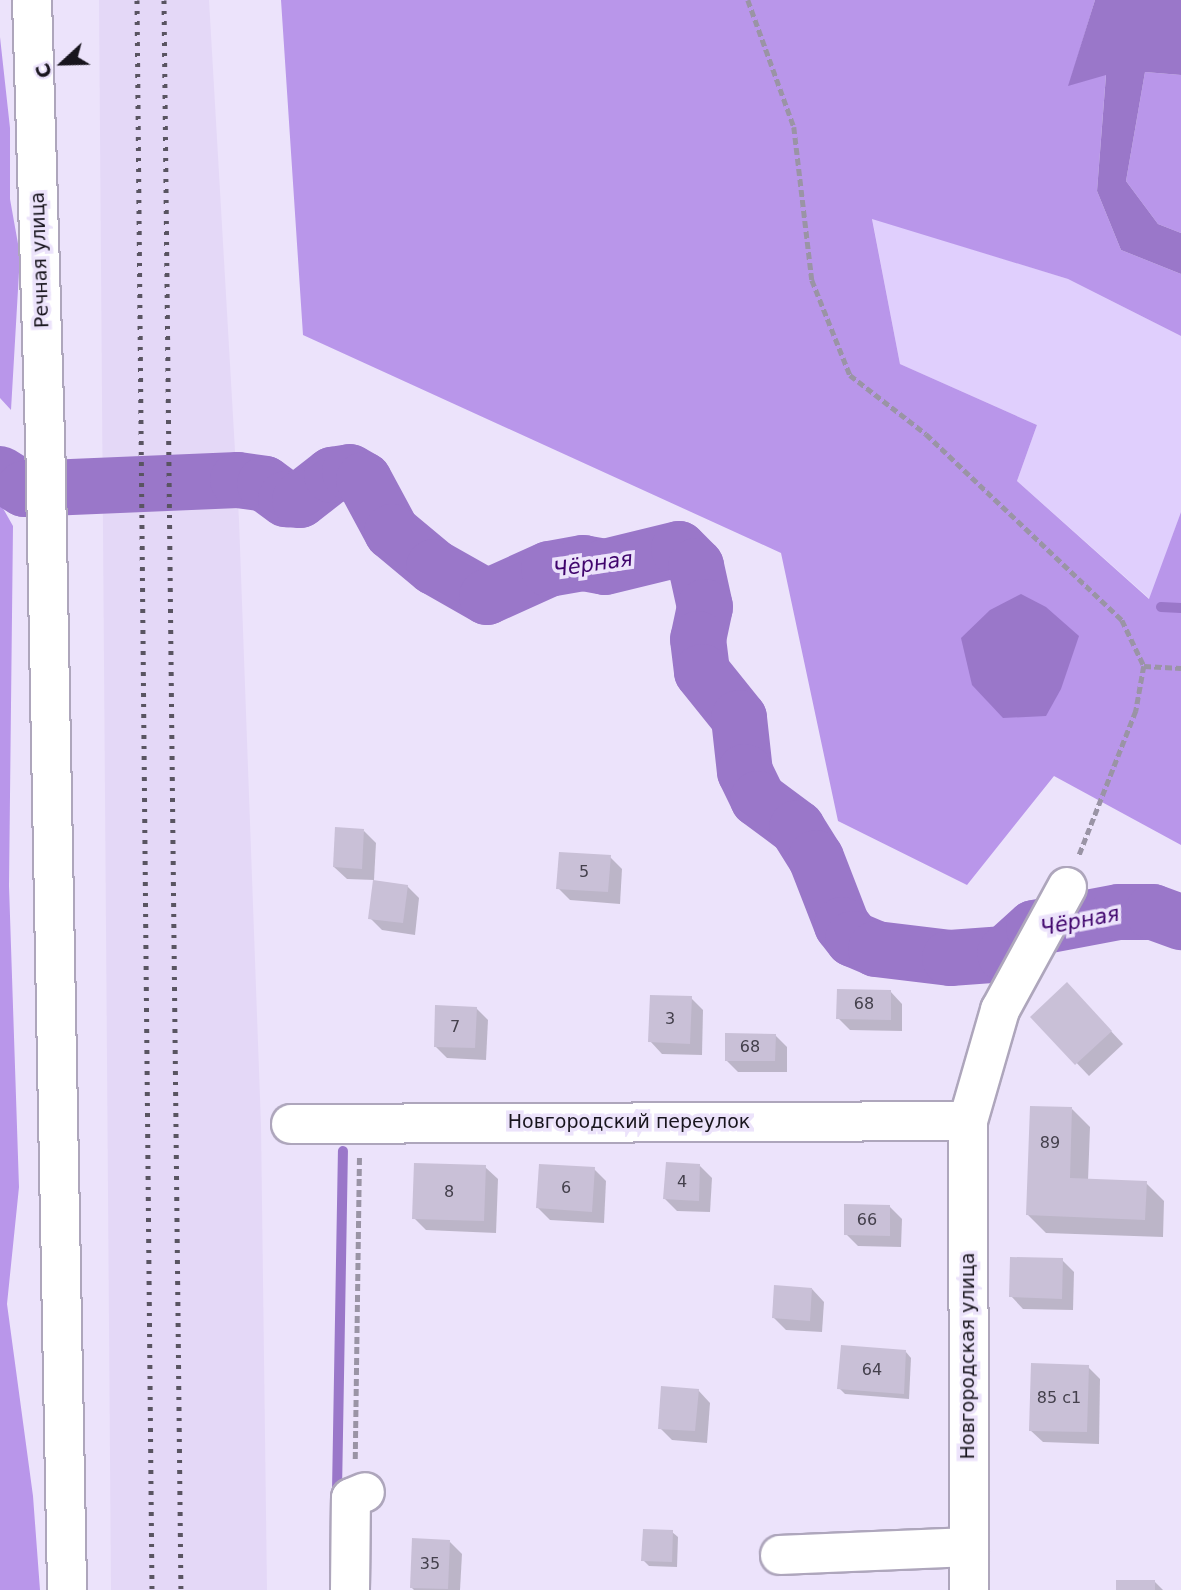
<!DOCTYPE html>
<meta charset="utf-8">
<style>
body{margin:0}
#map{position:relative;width:1181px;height:1590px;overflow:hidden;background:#ece3fb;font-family:"DejaVu Sans",sans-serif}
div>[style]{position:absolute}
.built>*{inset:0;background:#e4d8f7}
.green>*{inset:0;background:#e0cffd}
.forest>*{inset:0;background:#b996ea}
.water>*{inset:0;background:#9a77c9}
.shadow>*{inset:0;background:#0003}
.stream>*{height:10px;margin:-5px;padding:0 5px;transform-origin:5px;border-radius:5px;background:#9a77c9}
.river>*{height:56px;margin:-28px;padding:0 28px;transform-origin:28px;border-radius:28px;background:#9a77c9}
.building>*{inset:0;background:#c9c0d7}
.path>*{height:4.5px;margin-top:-2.25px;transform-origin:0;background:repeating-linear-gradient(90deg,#9a94a5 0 7px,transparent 0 10.5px)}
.roads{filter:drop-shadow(2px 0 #aea6bc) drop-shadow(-2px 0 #aea6bc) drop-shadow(0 2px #aea6bc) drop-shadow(0 -2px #aea6bc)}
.minor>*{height:38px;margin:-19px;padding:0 19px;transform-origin:19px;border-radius:19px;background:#fff}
.rail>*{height:5px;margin-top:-2.5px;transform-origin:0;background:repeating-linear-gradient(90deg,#595461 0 3.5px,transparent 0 10.5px)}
span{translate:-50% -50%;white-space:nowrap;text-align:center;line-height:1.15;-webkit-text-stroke:7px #ece3fb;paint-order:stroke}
.number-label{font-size:16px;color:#44404c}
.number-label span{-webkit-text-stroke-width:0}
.street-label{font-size:19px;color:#18151d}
.water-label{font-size:21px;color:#40056d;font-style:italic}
.north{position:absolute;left:28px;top:28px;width:70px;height:70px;-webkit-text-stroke:5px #ece3fb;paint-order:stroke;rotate:248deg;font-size:19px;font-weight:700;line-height:28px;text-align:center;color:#18151d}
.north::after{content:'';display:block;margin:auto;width:24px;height:32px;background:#18151d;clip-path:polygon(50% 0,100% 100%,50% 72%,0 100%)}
</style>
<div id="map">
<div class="built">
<div style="clip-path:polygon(99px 0,209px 0,239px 520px,261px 1125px,267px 1590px,111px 1590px)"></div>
</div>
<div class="green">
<div style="clip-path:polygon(872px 218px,1068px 279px,1181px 336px,1181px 512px,1150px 599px,1017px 481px,1037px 425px,900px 364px)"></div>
</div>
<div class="forest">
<div style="clip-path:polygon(281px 0,1095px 0,1069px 85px,1106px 74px,1097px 191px,1121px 250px,1181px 274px,1181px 336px,1068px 279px,872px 219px,900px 364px,1037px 425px,1017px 481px,1149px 599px,1181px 512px,1181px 845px,1054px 776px,967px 885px,838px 821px,781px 553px,303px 335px)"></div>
<div style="clip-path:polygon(0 37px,10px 128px,10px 199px,20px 255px,11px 410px,0 398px)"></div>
<div style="clip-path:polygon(1145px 72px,1181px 75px,1181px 233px,1158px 224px,1126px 181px)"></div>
<div style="clip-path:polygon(0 503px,13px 526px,9px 886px,19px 1187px,7px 1304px,33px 1496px,40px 1590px,0 1590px)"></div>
</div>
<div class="water">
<div style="clip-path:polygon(1095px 0,1181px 0,1181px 75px,1145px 72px,1126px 181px,1158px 224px,1181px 233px,1181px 274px,1121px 250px,1097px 191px,1106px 75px,1068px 86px)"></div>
<div style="clip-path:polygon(1021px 594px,1046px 607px,1079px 636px,1061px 689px,1046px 716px,1003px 718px,972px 685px,961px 638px,990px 610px)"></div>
</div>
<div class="shadow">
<div style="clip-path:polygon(364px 831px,376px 843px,374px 880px,347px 879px,334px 867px)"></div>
<div style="clip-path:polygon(610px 857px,622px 869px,620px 904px,570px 900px,558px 888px)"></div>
<div style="clip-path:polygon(407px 886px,419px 898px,415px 935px,382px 930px,370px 918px)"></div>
<div style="clip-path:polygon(890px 991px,902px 1004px,902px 1031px,850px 1030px,838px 1018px)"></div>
<div style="clip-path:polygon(1079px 997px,1123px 1044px,1089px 1076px,1033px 1017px)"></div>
<div style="clip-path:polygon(691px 998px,703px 1010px,702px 1055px,662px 1054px,650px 1041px)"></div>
<div style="clip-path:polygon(476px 1008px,488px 1020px,486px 1060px,447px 1058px,435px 1046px)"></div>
<div style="clip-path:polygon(775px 1035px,787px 1047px,787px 1072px,738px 1072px,726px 1060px)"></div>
<div style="clip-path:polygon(1072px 1109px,1090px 1127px,1088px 1181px,1146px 1183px,1164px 1201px,1163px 1237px,1046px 1233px,1027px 1214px)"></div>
<div style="clip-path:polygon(700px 1166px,712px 1178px,710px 1212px,677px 1211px,665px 1199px)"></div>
<div style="clip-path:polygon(485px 1167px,498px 1179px,496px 1233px,426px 1230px,414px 1218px)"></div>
<div style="clip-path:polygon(594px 1169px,606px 1181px,604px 1223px,550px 1220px,538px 1208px)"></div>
<div style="clip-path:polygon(889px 1206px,902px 1219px,901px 1247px,858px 1246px,846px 1234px)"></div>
<div style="clip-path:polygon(1062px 1260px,1074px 1272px,1073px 1310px,1023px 1309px,1011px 1296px)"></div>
<div style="clip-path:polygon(812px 1289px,824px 1302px,822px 1332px,786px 1330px,774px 1318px)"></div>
<div style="clip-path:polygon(906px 1352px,911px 1358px,909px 1399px,845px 1394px,839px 1388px)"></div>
<div style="clip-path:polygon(1088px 1367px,1100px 1379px,1099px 1444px,1043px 1442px,1030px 1430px)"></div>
<div style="clip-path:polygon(698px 1390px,710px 1403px,707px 1443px,672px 1440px,660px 1428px)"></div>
<div style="clip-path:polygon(672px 1532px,678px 1537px,677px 1567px,649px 1566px,643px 1560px)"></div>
<div style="clip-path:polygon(450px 1542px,462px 1554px,460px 1590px,414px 1590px,411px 1587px)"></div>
<div style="clip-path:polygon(1155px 1582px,1163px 1590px,1118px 1590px)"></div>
</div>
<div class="stream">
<div style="left:1161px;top:607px;width:20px;rotate:3deg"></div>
<div style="left:337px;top:1491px;width:340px;rotate:-89deg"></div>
</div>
<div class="river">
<div style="left:0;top:474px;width:28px;rotate:32deg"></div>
<div style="left:24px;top:489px;width:214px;rotate:-2.4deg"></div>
<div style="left:238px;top:480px;width:27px;rotate:8deg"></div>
<div style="left:265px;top:484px;width:26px;rotate:36deg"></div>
<div style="left:286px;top:499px;width:14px;rotate:4deg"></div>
<div style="left:300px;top:500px;width:41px;rotate:-38deg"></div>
<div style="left:332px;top:475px;width:18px;rotate:-9deg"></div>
<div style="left:350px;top:472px;width:16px;rotate:30deg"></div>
<div style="left:364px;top:480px;width:59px;rotate:61.7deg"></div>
<div style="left:392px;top:532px;width:55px;rotate:39.8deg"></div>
<div style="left:434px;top:567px;width:61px;rotate:29.5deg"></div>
<div style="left:487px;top:597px;width:68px;rotate:-24.3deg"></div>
<div style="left:549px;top:569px;width:35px;rotate:-10deg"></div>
<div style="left:583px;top:563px;width:22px;rotate:10deg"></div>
<div style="left:605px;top:567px;width:76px;rotate:-13.7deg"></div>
<div style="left:679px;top:549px;width:24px;rotate:45deg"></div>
<div style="left:696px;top:566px;width:42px;rotate:77.6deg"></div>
<div style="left:705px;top:607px;width:33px;rotate:102deg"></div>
<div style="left:698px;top:639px;width:33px;rotate:83deg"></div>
<div style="left:702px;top:672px;width:59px;rotate:51.2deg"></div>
<div style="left:739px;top:718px;width:54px;rotate:83.7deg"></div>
<div style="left:745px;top:772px;width:30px;rotate:64deg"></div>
<div style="left:758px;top:799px;width:49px;rotate:36.6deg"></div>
<div style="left:797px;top:828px;width:36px;rotate:58deg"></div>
<div style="left:816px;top:858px;width:72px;rotate:68.8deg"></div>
<div style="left:842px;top:925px;width:18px;rotate:52deg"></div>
<div style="left:853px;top:939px;width:25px;rotate:23deg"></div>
<div style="left:876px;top:949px;width:75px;rotate:6.9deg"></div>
<div style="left:950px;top:958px;width:55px;rotate:-4.2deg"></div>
<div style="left:1005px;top:954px;width:39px;rotate:-42deg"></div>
<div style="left:1034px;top:928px;width:86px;rotate:-10.7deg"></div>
<div style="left:1119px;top:912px;width:34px"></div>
<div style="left:1153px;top:912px;width:30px;rotate:20deg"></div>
</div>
<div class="building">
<div style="clip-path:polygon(335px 827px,364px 829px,362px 869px,333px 867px)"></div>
<div style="clip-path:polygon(559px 852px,611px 855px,608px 892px,556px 889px)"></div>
<div style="clip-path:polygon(373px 880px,408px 885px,403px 923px,368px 919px)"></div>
<div style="clip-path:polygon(1067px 982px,1112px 1031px,1075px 1065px,1030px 1017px)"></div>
<div style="clip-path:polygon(837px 989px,891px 990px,891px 1020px,836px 1019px)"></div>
<div style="clip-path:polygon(650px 995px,692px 996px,690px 1044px,648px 1042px)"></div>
<div style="clip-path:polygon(435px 1005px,477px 1007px,475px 1048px,434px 1047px)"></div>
<div style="clip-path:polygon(725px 1033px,776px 1034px,775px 1061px,725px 1061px)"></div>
<div style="clip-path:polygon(1030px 1106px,1072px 1107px,1070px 1178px,1147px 1181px,1145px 1220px,1026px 1215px)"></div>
<div style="clip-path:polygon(666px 1162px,700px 1164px,699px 1201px,663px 1199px)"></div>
<div style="clip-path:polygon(414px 1163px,486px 1165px,484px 1221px,412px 1219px)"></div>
<div style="clip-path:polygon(539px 1164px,595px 1167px,592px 1212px,536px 1208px)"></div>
<div style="clip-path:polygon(844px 1204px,890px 1205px,890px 1236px,844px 1235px)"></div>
<div style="clip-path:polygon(1010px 1257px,1063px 1258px,1062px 1299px,1009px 1297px)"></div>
<div style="clip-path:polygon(774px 1285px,812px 1288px,810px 1321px,772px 1318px)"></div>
<div style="clip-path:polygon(841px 1345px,906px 1350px,904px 1394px,837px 1389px)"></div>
<div style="clip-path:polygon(1031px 1363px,1089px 1365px,1087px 1432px,1029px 1431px)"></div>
<div style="clip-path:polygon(661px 1386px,699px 1389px,695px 1431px,658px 1429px)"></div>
<div style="clip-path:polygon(643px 1529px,673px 1530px,672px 1562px,641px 1561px)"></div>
<div style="clip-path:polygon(412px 1538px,450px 1540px,448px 1589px,410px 1588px)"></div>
<div style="clip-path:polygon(1116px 1580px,1155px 1580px,1155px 1590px,1116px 1590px)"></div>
</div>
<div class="path">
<div style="left:748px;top:0;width:135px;rotate:70.1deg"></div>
<div style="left:794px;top:127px;width:154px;rotate:83.3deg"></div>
<div style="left:812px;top:280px;width:102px;rotate:68.2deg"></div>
<div style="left:850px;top:375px;width:96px;rotate:37.8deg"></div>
<div style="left:926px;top:434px;width:270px;rotate:43.5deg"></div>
<div style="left:1122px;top:620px;width:51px;rotate:64.4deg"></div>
<div style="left:1144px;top:666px;width:46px;rotate:100.1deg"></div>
<div style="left:1136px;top:711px;width:156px;rotate:111.5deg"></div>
<div style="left:1144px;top:666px;width:37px;rotate:3deg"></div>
<div style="left:355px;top:1459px;width:302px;rotate:-89.2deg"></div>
</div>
<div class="roads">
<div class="minor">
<div style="left:32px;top:0;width:431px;rotate:88.3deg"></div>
<div style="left:45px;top:431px;width:1159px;rotate:88.91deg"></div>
<div style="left:291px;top:1124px;width:677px;rotate:-0.25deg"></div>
<div style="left:780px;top:1555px;width:189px;rotate:-2.4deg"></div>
<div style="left:350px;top:1590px;width:92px;rotate:-89.4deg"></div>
<div style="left:351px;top:1498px;width:15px;rotate:-23deg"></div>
<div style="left:969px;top:1590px;width:469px;rotate:-90.1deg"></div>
<div style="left:968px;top:1121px;width:116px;rotate:-73.9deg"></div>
<div style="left:1000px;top:1010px;width:140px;rotate:-61.4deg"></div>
</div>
</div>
<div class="rail">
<div style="left:137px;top:0;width:1590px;rotate:89.46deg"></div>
<div style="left:164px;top:0;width:1590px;rotate:89.39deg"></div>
</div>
<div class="number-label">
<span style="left:584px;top:872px">5</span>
<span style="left:864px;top:1004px">68</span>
<span style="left:670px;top:1019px">3</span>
<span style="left:455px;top:1027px">7</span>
<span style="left:750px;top:1047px">68</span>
<span style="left:1050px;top:1143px">89</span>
<span style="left:682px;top:1182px">4</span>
<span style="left:566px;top:1188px">6</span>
<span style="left:449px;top:1192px">8</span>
<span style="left:867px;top:1220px">66</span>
<span style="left:872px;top:1370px">64</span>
<span style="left:1059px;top:1398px">85 с1</span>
<span style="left:430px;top:1564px">35</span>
</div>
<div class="street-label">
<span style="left:40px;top:260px;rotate:-92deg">Речная улица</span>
<span style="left:629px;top:1122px">Новгородский переулок</span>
<span style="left:968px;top:1356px;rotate:-90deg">Новгородская улица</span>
</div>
<div class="water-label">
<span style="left:593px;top:564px;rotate:-8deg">Чёрная</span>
<span style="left:1080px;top:921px;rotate:-11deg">Чёрная</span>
</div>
<div class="north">С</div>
</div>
